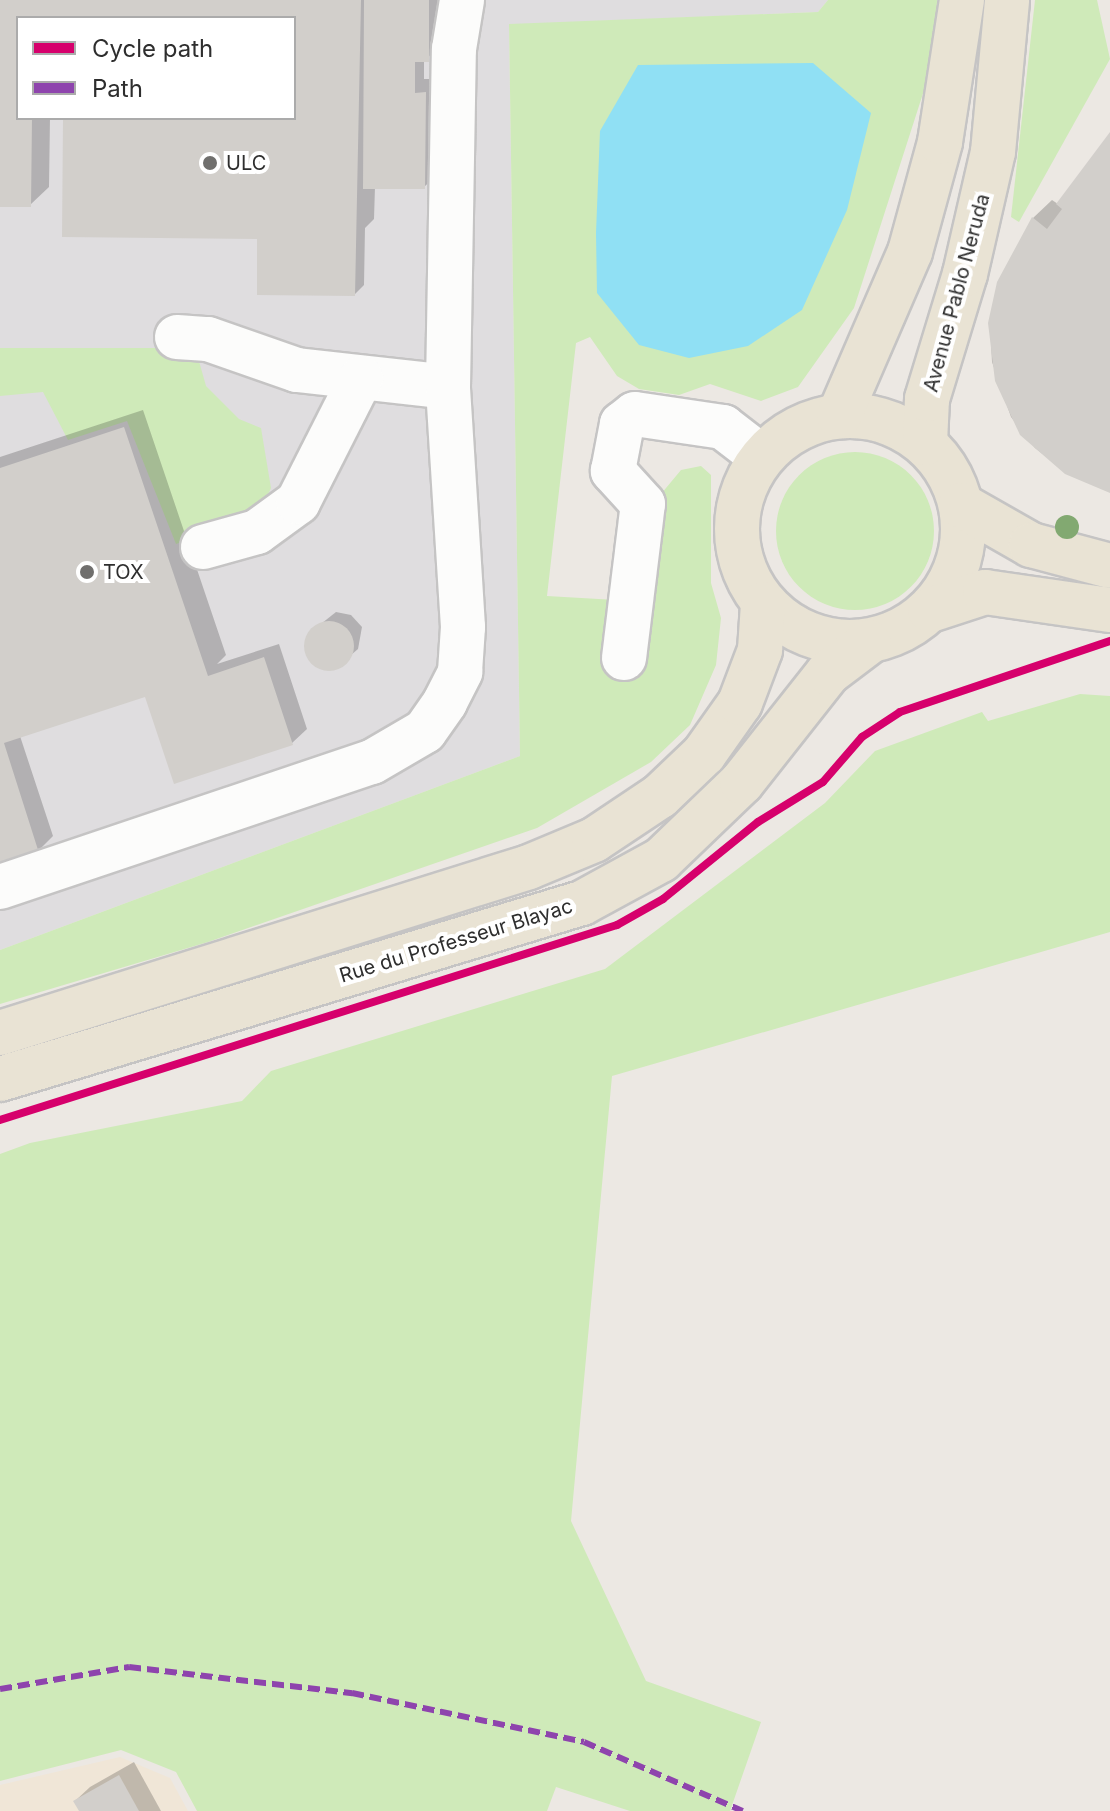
<!DOCTYPE html>
<style>
body{margin:0}
#map{position:relative;width:1110px;height:1811px;overflow:hidden;background:#ece8e3;font-family:Inter,sans-serif}
div>[style]{position:absolute}
.industrial>*{inset:0;background:#dfdddf}
.education>*{inset:0;background:#f0e6d7}
.green>*{inset:0;background:#cfeab9}
.round{border-radius:50%}
.water>*{inset:0;background:#90e0f4}
.shadow>*{inset:0;background:#0003}
.building>*{inset:0;background:#d2cfcb}
.roads{filter:drop-shadow(2px 0 #c5c4c4) drop-shadow(-2px 0 #c5c4c4) drop-shadow(0 2px #c5c4c4) drop-shadow(0 -2px #c5c4c4)}
.minor>*{height:44px;margin:-22px;padding:0 22px;transform-origin:22px;border-radius:22px;background:#fcfcfb}
.major>*{height:44px;margin:-22px;padding:0 22px;transform-origin:22px;border-radius:22px;background:#e9e3d4}
.major>.ring{margin:-22px;padding:0;box-sizing:content-box;background:none;border:44px solid #e9e3d4;border-radius:50%}
.quiet>*{height:6px;margin-top:-3px;transform-origin:0;background:repeating-linear-gradient(90deg,#8e44ad 0 12px,transparent 0 18px)}
.cycleway>*{height:8px;margin:-4px;padding:0 4px;transform-origin:4px;border-radius:4px;background:#d6006c}
.trees>*{width:24px;height:24px;margin:-12px;border-radius:50%;background:#82a971}
.dots>*{width:22px;height:22px;translate:-50% -50%;box-sizing:border-box;border:4px solid #fff;border-radius:50%}
span{translate:-50% -50%;white-space:nowrap;text-align:center;line-height:1.15;-webkit-text-stroke:8px #fff;paint-order:stroke}
.poi-label{font-size:20px;color:#2e2e2e}
.left{translate:0 -50%;text-align:left}
.street-label{font-size:20px;color:#2e2e2e}
.legend{position:absolute;left:16px;top:16px;width:280px;height:104px;box-sizing:border-box;background:#fff;border:2px solid #ababab;margin:0;padding:10px 14px;list-style:none;font-size:24px;color:#2e2e2e}
.legend li{display:flex;align-items:center;gap:16px;height:40px}
.legend b{width:40px;border:2px solid #ababab}
</style>
<div id="map">
<div class="industrial">
<div style="clip-path:polygon(evenodd,0 0,828px 0,818px 12px,509px 25px,520px 756px,0 950px,0 0,18px 18px,294px 18px,294px 118px,18px 118px,18px 18px)"></div>
</div>
<div class="education">
<div style="clip-path:polygon(120px 1757px,170px 1778px,188px 1811px,0 1811px,0 1785px)"></div>
</div>
<div class="green">
<div style="clip-path:polygon(828px 0,937px 0,936px 53px,854px 308px,798px 387px,761px 401px,710px 384px,679px 395px,639px 389px,617px 376px,590px 337px,576px 343px,547px 596px,650px 602px,661px 494px,681px 470px,701px 466px,711px 475px,711px 583px,721px 618px,716px 665px,690px 725px,651px 762px,537px 828px,208px 942px,0 1004px,0 950px,520px 756px,509px 24px,818px 12px)"></div>
<div style="clip-path:polygon(1035px 0,1097px 0,1110px 59px,1019px 222px,1011px 217px)"></div>
<div style="clip-path:polygon(0 348px,156px 348px,197px 354px,206px 386px,239px 419px,261px 428px,271px 488px,258px 516px,176px 544px,127px 421px,68px 440px,43px 392px,0 396px)"></div>
<div class="round" style="left:776px;top:452px;width:158px;height:158px"></div>
<div style="clip-path:polygon(1080px 694px,1110px 696px,1110px 932px,612px 1076px,571px 1521px,646px 1681px,761px 1722px,730px 1811px,630px 1811px,556px 1787px,547px 1811px,197px 1811px,176px 1772px,121px 1750px,0 1781px,0 1154px,30px 1143px,242px 1101px,271px 1071px,605px 969px,825px 803px,875px 751px,982px 712px,988px 721px)"></div>
</div>
<div class="water">
<div style="clip-path:polygon(813px 63px,871px 113px,847px 210px,802px 310px,748px 346px,689px 358px,639px 345px,597px 293px,596px 233px,600px 131px,638px 65px)"></div>
</div>
<div class="shadow">
<div style="clip-path:polygon(0 0,443px 0,443px 46px,424px 60px,424px 79px,440px 79px,439px 173px,424px 187px,375px 187px,374px 219px,365px 228px,364px 285px,355px 294px,65px 118px,294px 118px,294px 18px,18px 18px,18px 118px,50px 118px,49px 187px,30px 205px,0 204px)"></div>
<div style="clip-path:polygon(1110px 135px,1110px 489px,1066px 472px,1035px 448px,1011px 417px,992px 362px,990px 323px,1033px 218px,1052px 200px,1058px 204px)"></div>
<div style="clip-path:polygon(143px 410px,226px 655px,217px 664px,279px 644px,307px 729px,292px 743px,146px 694px,20px 736px,53px 836px,38px 851px,0 863px,0 457px)"></div>
<div style="clip-path:polygon(336px 612px,351px 615px,362px 627px,358px 649px,337px 667px,317px 665px,306px 645px,312px 631px)"></div>
<div style="clip-path:polygon(134px 1762px,161px 1811px,81px 1811px,75px 1801px,90px 1787px)"></div>
</div>
<div class="building">
<div style="clip-path:polygon(0 0,361px 0,355px 296px,257px 295px,257px 239px,62px 237px,63px 118px,294px 118px,294px 18px,18px 18px,18px 118px,32px 118px,31px 207px,0 207px)"></div>
<div style="clip-path:polygon(364px 0,429px 0,429px 62px,415px 62px,415px 93px,426px 92px,425px 189px,363px 189px)"></div>
<div style="clip-path:polygon(1110px 132px,1110px 493px,1065px 474px,1020px 435px,995px 381px,988px 323px,997px 282px,1032px 217px,1047px 229px,1062px 209px,1056px 204px)"></div>
<div style="clip-path:polygon(124px 427px,208px 676px,264px 657px,293px 745px,174px 784px,145px 697px,4px 743px,39px 853px,0 865px,0 468px)"></div>
<div class="round" style="left:304px;top:621px;width:50px;height:50px"></div>
<div style="clip-path:polygon(119px 1775px,139px 1811px,79px 1811px,73px 1801px)"></div>
</div>
<div class="roads">
<div class="minor">
<div style="left:177px;top:337px;width:31px;rotate:4deg"></div>
<div style="left:208px;top:339px;width:94px;rotate:19.2deg"></div>
<div style="left:297px;top:370px;width:152px;rotate:6.4deg"></div>
<div style="left:203px;top:547px;width:56px;rotate:-15.5deg"></div>
<div style="left:257px;top:532px;width:51px;rotate:-36.2deg"></div>
<div style="left:298px;top:502px;width:139px;rotate:-63.1deg"></div>
<div style="left:624px;top:658px;width:155px;rotate:-83deg"></div>
<div style="left:643px;top:504px;width:45px;rotate:-132.3deg"></div>
<div style="left:613px;top:471px;width:48px;rotate:-79.2deg"></div>
<div style="left:622px;top:424px;width:16px;rotate:-38deg"></div>
<div style="left:635px;top:414px;width:89px;rotate:8.4deg"></div>
<div style="left:723px;top:427px;width:49px;rotate:37.6deg"></div>
<div style="left:0;top:887px;width:392px;rotate:-18.6deg"></div>
<div style="left:372px;top:762px;width:61px;rotate:-30.3deg"></div>
<div style="left:425px;top:731px;width:35px;rotate:-55deg"></div>
<div style="left:445px;top:702px;width:34px;rotate:-63deg"></div>
<div style="left:460px;top:672px;width:45px;rotate:-86.2deg"></div>
<div style="left:463px;top:627px;width:240px;rotate:-93.6deg"></div>
<div style="left:448px;top:387px;width:338px;rotate:-89deg"></div>
<div style="left:454px;top:49px;width:50px;rotate:-80.7deg"></div>
</div>
<div class="major">
<div class="ring" style="left:737px;top:416px;width:182px;height:182px"></div>
<div style="left:839px;top:416px;width:179px;rotate:-66.6deg"></div>
<div style="left:910px;top:252px;width:114px;rotate:-74.7deg"></div>
<div style="left:940px;top:142px;width:144px;rotate:-81.2deg"></div>
<div style="left:925px;top:443px;width:44px;rotate:-87.4deg"></div>
<div style="left:927px;top:399px;width:131px;rotate:-73.1deg"></div>
<div style="left:965px;top:274px;width:125px;rotate:-77.1deg"></div>
<div style="left:993px;top:152px;width:153px;rotate:-84.7deg"></div>
<div style="left:961px;top:505px;width:81px;rotate:29.7deg"></div>
<div style="left:1031px;top:545px;width:82px;rotate:14.9deg"></div>
<div style="left:930px;top:610px;width:58px;rotate:-18.1deg"></div>
<div style="left:985px;top:592px;width:126px;rotate:8.2deg"></div>
<div style="left:0;top:1033px;width:554px;rotate:-17.42deg"></div>
<div style="left:529px;top:867px;width:70px;rotate:-22.6deg"></div>
<div style="left:594px;top:840px;width:79px;rotate:-33.7deg"></div>
<div style="left:660px;top:796px;width:61px;rotate:-43.7deg"></div>
<div style="left:704px;top:754px;width:62px;rotate:-54.8deg"></div>
<div style="left:740px;top:703px;width:57px;rotate:-69.3deg"></div>
<div style="left:760px;top:650px;width:46px;rotate:-86.3deg"></div>
<div style="left:0;top:1079px;width:608px;rotate:-16.83deg"></div>
<div style="left:582px;top:903px;width:90px;rotate:-28.6deg"></div>
<div style="left:661px;top:860px;width:112px;rotate:-43.9deg"></div>
<div style="left:742px;top:782px;width:139px;rotate:-51.7deg"></div>
<div style="left:828px;top:673px;width:51px;rotate:-37.1deg"></div>
</div>
</div>
<div class="quiet">
<div style="left:0;top:1689px;width:131px;rotate:-9.7deg"></div>
<div style="left:129px;top:1667px;width:225px;rotate:6.7deg"></div>
<div style="left:352px;top:1693px;width:237px;rotate:11.9deg"></div>
<div style="left:584px;top:1742px;width:173px;rotate:23.5deg"></div>
</div>
<div class="cycleway">
<div style="left:0;top:1120px;width:647px;rotate:-17.54deg"></div>
<div style="left:617px;top:925px;width:53px;rotate:-29.5deg"></div>
<div style="left:663px;top:899px;width:122px;rotate:-39deg"></div>
<div style="left:758px;top:822px;width:76px;rotate:-31.6deg"></div>
<div style="left:823px;top:782px;width:60px;rotate:-49.1deg"></div>
<div style="left:862px;top:737px;width:45px;rotate:-33.3deg"></div>
<div style="left:900px;top:712px;width:222px;rotate:-18.7deg"></div>
</div>
<div class="trees">
<div style="left:1067px;top:527px"></div>
</div>
<div class="dots">
<div style="left:210px;top:163px;background:#706f6d"></div>
<div style="left:87px;top:572px;background:#706f6d"></div>
</div>
<div class="poi-label">
<span class="left" style="left:226px;top:163px">ULC</span>
<span class="left" style="left:103px;top:572px">TOX</span>
</div>
<div class="street-label">
<span style="left:957px;top:293px;rotate:-75deg">Avenue Pablo Neruda</span>
<span style="left:456px;top:941px;rotate:-17deg">Rue du Professeur Blayac</span>
</div>
<ul class="legend">
<li><b style="height:10px;background:#d6006c"></b>Cycle path</li>
<li><b style="height:10px;background:#8e44ad"></b>Path</li>
</ul>
</div>
